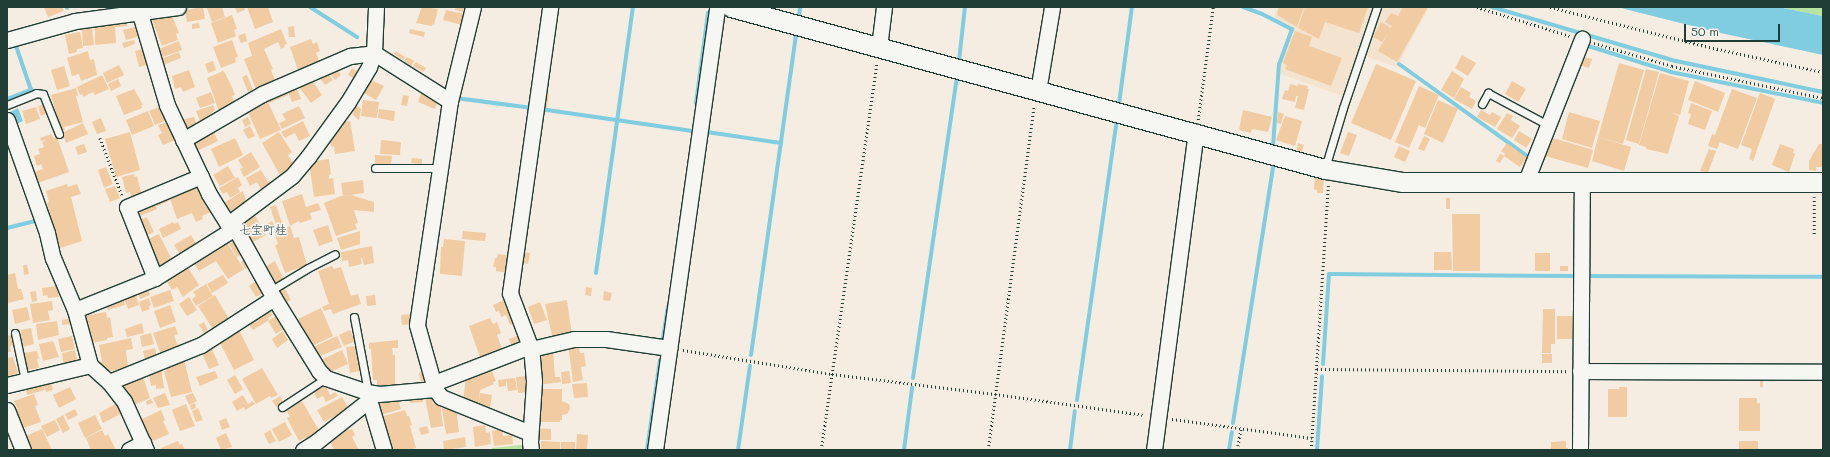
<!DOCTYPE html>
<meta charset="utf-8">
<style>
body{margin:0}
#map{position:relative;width:1830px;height:457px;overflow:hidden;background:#f5ede2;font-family:Mali,"Klee One",sans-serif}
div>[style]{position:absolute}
.built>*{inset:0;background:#f4e3ce}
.green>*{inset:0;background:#b8e4a1}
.water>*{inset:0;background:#80cddf}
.stream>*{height:4px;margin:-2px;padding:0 2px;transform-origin:2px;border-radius:2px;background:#80cddf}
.building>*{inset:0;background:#f1cba1}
.path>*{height:2.5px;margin-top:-1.25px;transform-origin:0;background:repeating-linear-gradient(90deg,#1f3d34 0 1px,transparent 0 4px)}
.roads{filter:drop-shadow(1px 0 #1f3d34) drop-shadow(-1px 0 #1f3d34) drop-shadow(0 1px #1f3d34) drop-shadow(0 -1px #1f3d34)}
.service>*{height:7px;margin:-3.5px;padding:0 3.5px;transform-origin:3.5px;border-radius:3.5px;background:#f6f6f2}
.minor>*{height:15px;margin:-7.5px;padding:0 7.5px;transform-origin:7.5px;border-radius:7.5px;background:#f6f6f2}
.tertiary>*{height:19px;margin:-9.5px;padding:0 9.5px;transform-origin:9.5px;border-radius:9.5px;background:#f6f6f2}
span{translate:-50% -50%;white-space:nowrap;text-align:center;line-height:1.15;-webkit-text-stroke:3.5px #f6f6f2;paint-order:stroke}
.quarter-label{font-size:12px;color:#1f3d34}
.frame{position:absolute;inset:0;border:8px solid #1f3d34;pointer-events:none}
.scale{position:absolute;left:1684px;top:24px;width:96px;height:18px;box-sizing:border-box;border:2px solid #1f3d34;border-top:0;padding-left:5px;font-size:12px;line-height:14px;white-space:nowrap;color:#1f3d34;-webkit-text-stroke:3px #f6f6f2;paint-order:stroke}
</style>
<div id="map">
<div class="built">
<div style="clip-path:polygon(1278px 7px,1429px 7px,1397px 67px,1365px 56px,1351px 99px,1280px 74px,1281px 64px,1294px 29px,1274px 18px)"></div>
</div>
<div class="green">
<div style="clip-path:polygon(1778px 7px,1823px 7px,1823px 16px)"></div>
<div style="clip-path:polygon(521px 445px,524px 447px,525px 450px,492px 450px,492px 448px)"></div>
</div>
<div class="water">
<div style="clip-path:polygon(1617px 7px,1778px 7px,1823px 16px,1823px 55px,1716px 32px)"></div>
<div style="clip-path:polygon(18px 108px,23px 121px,15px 125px,10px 112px)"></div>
</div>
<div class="stream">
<div style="left:67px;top:7px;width:1px;rotate:90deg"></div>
<div style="left:310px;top:7px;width:56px;rotate:32.6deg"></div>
<div style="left:1243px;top:7px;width:20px;rotate:20deg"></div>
<div style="left:1262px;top:14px;width:34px;rotate:27deg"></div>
<div style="left:1292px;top:29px;width:37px;rotate:110deg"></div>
<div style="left:1279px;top:64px;width:82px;rotate:94.2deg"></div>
<div style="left:1492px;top:7px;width:192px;rotate:16.4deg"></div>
<div style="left:1676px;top:61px;width:150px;rotate:11.9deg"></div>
<div style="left:799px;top:17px;width:10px;rotate:-84deg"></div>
<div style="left:1585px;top:45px;width:90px;rotate:17.4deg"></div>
<div style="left:1671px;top:72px;width:155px;rotate:11.5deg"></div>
<div style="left:959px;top:61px;width:54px;rotate:-83.7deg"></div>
<div style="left:1399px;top:64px;width:158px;rotate:35.7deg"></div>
<div style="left:7px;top:99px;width:26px;rotate:-21deg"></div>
<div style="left:31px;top:90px;width:50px;rotate:-108.8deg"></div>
<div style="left:456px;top:101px;width:3px;rotate:-90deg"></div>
<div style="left:456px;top:98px;width:77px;rotate:7.5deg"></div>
<div style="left:696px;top:103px;width:91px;rotate:-82.4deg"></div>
<div style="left:1119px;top:104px;width:98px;rotate:-82.4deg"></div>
<div style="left:540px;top:109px;width:154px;rotate:8.2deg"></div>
<div style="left:707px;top:132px;width:75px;rotate:8.5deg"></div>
<div style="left:7px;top:228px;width:29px;rotate:-14deg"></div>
<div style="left:596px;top:273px;width:269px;rotate:-82.1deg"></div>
<div style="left:1587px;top:276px;width:236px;rotate:0.2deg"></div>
<div style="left:663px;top:338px;width:32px;rotate:-81deg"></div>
<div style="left:751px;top:355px;width:322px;rotate:-82deg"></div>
<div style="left:1323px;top:364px;width:90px;rotate:-86.2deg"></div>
<div style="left:1329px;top:274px;width:243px;rotate:0.5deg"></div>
<div style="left:913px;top:378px;width:304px;rotate:-81.7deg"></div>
<div style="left:1077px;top:400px;width:284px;rotate:-81.9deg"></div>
<div style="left:1233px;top:423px;width:265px;rotate:-81.1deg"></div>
<div style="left:647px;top:450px;width:91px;rotate:-81.8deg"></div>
<div style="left:738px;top:450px;width:85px;rotate:-81.9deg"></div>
<div style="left:904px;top:450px;width:63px;rotate:-82.6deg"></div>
<div style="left:1070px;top:450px;width:39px;rotate:-83deg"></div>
<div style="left:1229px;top:450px;width:18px;rotate:-81deg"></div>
<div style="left:1317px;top:450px;width:74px;rotate:-86.1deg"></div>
</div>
<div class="building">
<div style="clip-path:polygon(44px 7px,62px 7px,64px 11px,48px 17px)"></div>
<div style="clip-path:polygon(203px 7px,205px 19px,187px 22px,185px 10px)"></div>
<div style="clip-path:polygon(209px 7px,222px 7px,225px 17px,212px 22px,207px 8px)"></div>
<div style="clip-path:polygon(235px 7px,244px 7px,245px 10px,237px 13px)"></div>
<div style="clip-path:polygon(247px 7px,268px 7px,273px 22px,255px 29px)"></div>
<div style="clip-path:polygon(422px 7px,438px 9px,434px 25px,432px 24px,432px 26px,416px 23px)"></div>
<div style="clip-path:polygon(456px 7px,467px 7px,467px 9px,464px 8px,463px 12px,455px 10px)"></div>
<div style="clip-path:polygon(1279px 7px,1304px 7px,1297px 27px,1277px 15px)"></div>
<div style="clip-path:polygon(1305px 7px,1368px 7px,1359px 33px,1325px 22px,1319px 39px,1298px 28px)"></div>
<div style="clip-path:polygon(1403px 7px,1428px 7px,1397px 62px,1378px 51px,1389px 32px,1382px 42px,1373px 37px,1381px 22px,1391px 28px,1392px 26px,1385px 22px,1391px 13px,1398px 16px)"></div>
<div style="clip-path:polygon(446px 10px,465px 14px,462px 25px,443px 20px)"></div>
<div style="clip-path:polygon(171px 13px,179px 33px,176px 34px,178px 40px,162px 46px,152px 20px)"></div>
<div style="clip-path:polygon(232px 15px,237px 29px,234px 30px,236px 36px,218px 43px,211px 23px)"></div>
<div style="clip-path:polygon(126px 21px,127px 26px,115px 27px,116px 43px,95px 45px,95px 23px)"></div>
<div style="clip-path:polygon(199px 23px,200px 28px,192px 29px,192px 24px)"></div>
<div style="clip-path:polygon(139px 26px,141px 36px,126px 40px,123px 30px)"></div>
<div style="clip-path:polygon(294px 26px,295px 37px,289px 37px,288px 27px)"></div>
<div style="clip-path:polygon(92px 28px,94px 45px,83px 46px,82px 29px)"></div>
<div style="clip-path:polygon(281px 29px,287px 44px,284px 45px,285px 47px,281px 49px,278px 42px,264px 49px,273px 69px,271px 70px,277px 85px,257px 92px,244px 59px,252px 56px,248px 43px)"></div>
<div style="clip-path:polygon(410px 29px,425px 32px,424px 37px,409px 33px)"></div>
<div style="clip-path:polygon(1295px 31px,1312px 37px,1309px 46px,1342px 58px,1331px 86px,1285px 69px,1287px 65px,1283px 63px)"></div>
<div style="clip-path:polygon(80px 32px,83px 48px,77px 49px,77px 52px,69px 54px,65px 35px,74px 33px,75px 39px,74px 33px)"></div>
<div style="clip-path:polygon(245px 33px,247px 41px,241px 43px,238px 36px)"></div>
<div style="clip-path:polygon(311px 39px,313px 44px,317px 42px,320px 51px,316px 53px,321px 66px,297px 75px,295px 71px,298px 70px,290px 47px)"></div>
<div style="clip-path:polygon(134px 40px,135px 44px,124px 48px,122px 43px)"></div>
<div style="clip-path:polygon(232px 40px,238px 57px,235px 58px,236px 62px,221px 68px,213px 47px)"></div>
<div style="clip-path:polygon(179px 41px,182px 50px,163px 57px,159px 49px)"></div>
<div style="clip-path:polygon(146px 48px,150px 64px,139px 67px,135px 51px)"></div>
<div style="clip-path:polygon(88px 51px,90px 60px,94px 59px,97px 75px,81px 81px,79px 74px,72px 76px,67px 58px)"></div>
<div style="clip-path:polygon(396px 51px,405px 57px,403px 60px,394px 54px)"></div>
<div style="clip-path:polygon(179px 52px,181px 58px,163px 65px,161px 59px)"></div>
<div style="clip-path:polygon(1462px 55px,1476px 63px,1468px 76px,1455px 68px)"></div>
<div style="clip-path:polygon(1581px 56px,1592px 59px,1589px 68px,1579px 65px)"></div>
<div style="clip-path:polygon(407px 57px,414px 61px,411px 66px,404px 61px)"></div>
<div style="clip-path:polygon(213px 61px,216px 70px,208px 73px,205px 64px)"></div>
<div style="clip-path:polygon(416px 62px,426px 68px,423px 72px,413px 66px)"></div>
<div style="clip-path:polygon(1619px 63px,1644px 70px,1623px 144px,1598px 137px)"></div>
<div style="clip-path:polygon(1376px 64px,1416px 81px,1391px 140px,1351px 123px)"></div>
<div style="clip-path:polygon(119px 65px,124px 75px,107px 83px,103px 73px)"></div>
<div style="clip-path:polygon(64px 66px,70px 86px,57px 90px,51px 70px)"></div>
<div style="clip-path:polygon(335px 66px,341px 75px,335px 80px,328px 70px)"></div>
<div style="clip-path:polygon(352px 68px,361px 73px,357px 80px,348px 75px)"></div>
<div style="clip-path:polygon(1646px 69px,1659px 72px,1639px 144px,1626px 140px)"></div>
<div style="clip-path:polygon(189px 70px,195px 87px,183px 92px,181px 87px,175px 89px,172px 76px)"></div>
<div style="clip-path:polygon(326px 70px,333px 80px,325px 85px,318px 75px)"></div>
<div style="clip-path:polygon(223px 71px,225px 73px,232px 87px,235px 95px,232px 96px,235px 105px,219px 111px,207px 78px)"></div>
<div style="clip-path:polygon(1452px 71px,1464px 79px,1454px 98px,1441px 90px)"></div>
<div style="clip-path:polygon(1660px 73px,1689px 81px,1680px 115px,1670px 112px,1679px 116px,1668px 154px,1646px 149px,1646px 147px,1639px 145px)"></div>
<div style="clip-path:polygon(102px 75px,109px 89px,95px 95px,93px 92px,83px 97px,82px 94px,80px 95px,77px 87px)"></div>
<div style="clip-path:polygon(247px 75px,253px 90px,248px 92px,242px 77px)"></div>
<div style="clip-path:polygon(118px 79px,121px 86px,111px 91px,108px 84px)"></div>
<div style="clip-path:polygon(311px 79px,322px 95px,311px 103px,299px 87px)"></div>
<div style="clip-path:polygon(371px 80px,384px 86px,376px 100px,364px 93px)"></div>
<div style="clip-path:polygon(1512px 81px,1526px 89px,1518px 102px,1505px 94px)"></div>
<div style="clip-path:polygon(1695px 81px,1725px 93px,1718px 112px,1688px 100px)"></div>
<div style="clip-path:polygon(295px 84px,301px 99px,292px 102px,286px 87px)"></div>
<div style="clip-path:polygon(1290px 84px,1298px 86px,1298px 84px,1308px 86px,1307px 89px,1309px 89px,1304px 110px,1295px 108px,1298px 96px,1296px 96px,1295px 102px,1282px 99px,1285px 90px,1288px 91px,1287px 96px)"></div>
<div style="clip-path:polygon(1419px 86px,1439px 95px,1425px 128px,1419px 125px,1409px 148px,1395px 142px)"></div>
<div style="clip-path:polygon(1461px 87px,1471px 93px,1469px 97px,1476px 101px,1472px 109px,1454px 99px)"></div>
<div style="clip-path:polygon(76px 88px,78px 95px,76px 96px,83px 122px,64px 127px,65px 130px,61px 131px,51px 95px)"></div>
<div style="clip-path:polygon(134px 89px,143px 105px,141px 105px,142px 108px,124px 115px,116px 96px)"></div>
<div style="clip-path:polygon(286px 89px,288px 95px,269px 103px,266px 94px)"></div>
<div style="clip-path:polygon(1732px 89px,1757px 98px,1738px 149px,1720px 142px,1717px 149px,1708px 146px,1712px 134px,1715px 135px)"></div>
<div style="clip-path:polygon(422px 91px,439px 98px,435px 109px,418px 102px)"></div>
<div style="clip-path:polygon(211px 92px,215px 103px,200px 108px,196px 98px)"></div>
<div style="clip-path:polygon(544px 93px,549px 94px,547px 107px,542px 106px)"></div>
<div style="clip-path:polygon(1760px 93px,1775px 99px,1753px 161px,1749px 159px,1752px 149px,1741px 145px)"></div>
<div style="clip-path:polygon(403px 95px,409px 96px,407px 106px,401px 105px)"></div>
<div style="clip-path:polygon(266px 98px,281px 130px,260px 139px,246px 108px)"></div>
<div style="clip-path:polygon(363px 100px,379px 102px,377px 118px,361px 116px)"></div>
<div style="clip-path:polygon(1438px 100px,1458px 109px,1443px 143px,1424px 134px)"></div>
<div style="clip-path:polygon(1691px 103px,1712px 111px,1705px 130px,1688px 124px,1691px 114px,1688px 113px)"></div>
<div style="clip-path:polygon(45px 104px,48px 113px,41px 116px,38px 106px)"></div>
<div style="clip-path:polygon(355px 104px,361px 109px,359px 120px,352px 114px,354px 112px,351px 110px)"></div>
<div style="clip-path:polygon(164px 105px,170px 119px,155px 125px,149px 111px)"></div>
<div style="clip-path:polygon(213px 105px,215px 110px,208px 116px,209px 118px,200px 121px,196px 111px)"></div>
<div style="clip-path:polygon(299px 106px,305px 118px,282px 129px,279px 123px,286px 120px,282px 114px)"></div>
<div style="clip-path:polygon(36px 107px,40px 119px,26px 124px,22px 111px)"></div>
<div style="clip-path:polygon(379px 109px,395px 111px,394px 121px,378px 118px)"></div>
<div style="clip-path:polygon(1243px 110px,1272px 117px,1268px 132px,1252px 129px,1251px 133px,1239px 130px)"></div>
<div style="clip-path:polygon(1481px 110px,1490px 115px,1492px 112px,1501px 117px,1495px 127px,1477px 117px)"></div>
<div style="clip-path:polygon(148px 111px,154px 126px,132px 135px,126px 120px)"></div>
<div style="clip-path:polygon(1278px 112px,1284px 114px,1281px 124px,1277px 123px)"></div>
<div style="clip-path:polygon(1569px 112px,1600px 121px,1592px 148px,1562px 139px)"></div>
<div style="clip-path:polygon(1507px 113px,1513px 116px,1511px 120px,1520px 126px,1512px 138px,1497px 129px)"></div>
<div style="clip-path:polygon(1285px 116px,1302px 121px,1295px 146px,1276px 140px)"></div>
<div style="clip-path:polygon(194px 117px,198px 128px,186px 132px,181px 120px)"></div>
<div style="clip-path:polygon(248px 117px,251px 124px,245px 127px,242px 120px)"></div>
<div style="clip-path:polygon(101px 118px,106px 131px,97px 134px,92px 122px)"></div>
<div style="clip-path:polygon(303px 121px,310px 136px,299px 141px,295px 133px,285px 138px,281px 132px)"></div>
<div style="clip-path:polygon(350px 121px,355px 151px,335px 154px,334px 146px,331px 147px,330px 139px,333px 139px,331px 128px,343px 127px,343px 122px)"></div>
<div style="clip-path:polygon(168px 122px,175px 140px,163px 145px,158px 135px,162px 133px,158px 125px)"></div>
<div style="clip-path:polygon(83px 123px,88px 134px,66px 143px,62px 133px)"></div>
<div style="clip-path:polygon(250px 126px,255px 136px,248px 139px,243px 130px)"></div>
<div style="clip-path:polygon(212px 128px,218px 141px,195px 152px,192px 138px)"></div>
<div style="clip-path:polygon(1519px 131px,1532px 139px,1526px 148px,1514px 140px)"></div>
<div style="clip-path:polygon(130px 132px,140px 170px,116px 177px,105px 139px)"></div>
<div style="clip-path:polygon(279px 132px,292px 152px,288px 155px,296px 168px,281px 177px,262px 143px)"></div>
<div style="clip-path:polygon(1348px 132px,1357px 135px,1349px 156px,1340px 153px)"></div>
<div style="clip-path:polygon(52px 134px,53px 138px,57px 137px,69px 172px,35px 184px,31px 173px,43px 169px,41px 164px,37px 166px,34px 156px,40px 154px,38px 149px,44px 147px,42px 142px,46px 140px,41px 141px,40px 138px)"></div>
<div style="clip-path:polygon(1424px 136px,1430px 139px,1424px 151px,1418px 149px)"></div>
<div style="clip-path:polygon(1550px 137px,1593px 150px,1588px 168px,1545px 156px)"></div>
<div style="clip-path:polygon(1598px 137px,1631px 147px,1624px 171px,1592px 161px)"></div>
<div style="clip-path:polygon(235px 138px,243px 155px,219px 167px,211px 149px)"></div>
<div style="clip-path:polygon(381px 140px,401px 142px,400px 155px,380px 154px)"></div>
<div style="clip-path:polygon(1298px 143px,1304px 145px,1301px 154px,1296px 153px)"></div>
<div style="clip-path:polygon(1507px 143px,1527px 158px,1520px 167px,1504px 156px,1505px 154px,1501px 151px)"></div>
<div style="clip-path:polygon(84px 144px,87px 152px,78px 155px,75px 147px)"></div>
<div style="clip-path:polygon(1780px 144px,1794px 149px,1793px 153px,1795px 154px,1789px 172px,1772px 165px)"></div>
<div style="clip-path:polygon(1819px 144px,1823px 144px,1823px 167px,1816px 167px,1816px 171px,1809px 170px,1809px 161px)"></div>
<div style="clip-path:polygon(1399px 146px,1410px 151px,1405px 162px,1394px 157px)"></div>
<div style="clip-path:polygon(1709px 149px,1716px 151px,1708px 173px,1700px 171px)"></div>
<div style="clip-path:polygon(251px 152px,260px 167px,244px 177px,240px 169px,243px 168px,238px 160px)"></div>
<div style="clip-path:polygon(1500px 154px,1504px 156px,1500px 163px,1496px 161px)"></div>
<div style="clip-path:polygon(375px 155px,392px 156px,391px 165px,375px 164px)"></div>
<div style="clip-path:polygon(412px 158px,422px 159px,422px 164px,411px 163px)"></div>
<div style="clip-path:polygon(329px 159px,331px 174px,329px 175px,329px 179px,333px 178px,335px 194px,314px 197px,309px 162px)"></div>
<div style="clip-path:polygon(228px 166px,235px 178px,220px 186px,213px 175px)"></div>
<div style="clip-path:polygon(106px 167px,113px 184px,104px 188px,98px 170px)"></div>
<div style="clip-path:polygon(261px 170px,268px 182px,270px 181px,273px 187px,263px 193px,257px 182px,250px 186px,246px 178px)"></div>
<div style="clip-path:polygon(134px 174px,134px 177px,137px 176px,142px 196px,132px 199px,130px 192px,126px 193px,122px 177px)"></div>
<div style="clip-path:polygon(1315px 176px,1324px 176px,1323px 193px,1317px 193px,1317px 190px,1314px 189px)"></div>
<div style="clip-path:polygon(238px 177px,242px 185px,238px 188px,240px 192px,230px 198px,227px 192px,223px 194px,219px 188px)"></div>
<div style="clip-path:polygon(363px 180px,364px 193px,343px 196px,341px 183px)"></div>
<div style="clip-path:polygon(195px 182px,206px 207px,209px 206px,211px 212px,202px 216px,203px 219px,196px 222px,192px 213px,177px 219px,168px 193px)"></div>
<div style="clip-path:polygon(67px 184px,68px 187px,77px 184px,81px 194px,71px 197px,82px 241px,60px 248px,47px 203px,49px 202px,46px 191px)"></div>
<div style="clip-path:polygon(115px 186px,120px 198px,110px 202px,105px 189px)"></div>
<div style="clip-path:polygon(243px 191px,247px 204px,230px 214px,224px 203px)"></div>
<div style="clip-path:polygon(167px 194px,169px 201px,157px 206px,154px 200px)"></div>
<div style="clip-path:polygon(302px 194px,306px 207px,318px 203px,321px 210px,310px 213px,312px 219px,300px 223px,295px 211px,299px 221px,290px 226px,282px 201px)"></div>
<div style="clip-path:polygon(351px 195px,374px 202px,374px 212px,354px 210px,358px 223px,355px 224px,357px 229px,336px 236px,324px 203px,341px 196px)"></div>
<div style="clip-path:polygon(153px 198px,157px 209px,138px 217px,134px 207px)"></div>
<div style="clip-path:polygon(1446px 198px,1450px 198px,1450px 209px,1446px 209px)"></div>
<div style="clip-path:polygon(276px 205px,283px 226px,277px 228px,270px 207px)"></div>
<div style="clip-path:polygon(254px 214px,266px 235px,253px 242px,250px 236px,247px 238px,238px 222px)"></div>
<div style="clip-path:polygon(1452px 214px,1480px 214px,1480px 271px,1453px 271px)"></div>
<div style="clip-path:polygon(147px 217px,154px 232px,143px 237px,136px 222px)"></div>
<div style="clip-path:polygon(272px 221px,276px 228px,268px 232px,264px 226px)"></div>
<div style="clip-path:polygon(173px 222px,174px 224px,178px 222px,181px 229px,163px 238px,159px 229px)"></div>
<div style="clip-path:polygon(328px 225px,333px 241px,319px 246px,313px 230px)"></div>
<div style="clip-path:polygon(290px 226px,294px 238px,299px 237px,307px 265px,285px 273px,275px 245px,278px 244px,274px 232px)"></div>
<div style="clip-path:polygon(360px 231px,360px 244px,341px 250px,337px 238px)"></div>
<div style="clip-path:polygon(463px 231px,486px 233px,485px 241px,462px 239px)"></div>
<div style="clip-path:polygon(159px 234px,173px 262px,158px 270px,144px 241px)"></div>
<div style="clip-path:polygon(191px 235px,198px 247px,182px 257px,174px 245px)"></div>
<div style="clip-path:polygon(224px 238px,244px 269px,228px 279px,216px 261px,199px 271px,191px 258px)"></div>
<div style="clip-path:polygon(237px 239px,245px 252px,237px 257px,229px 244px)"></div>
<div style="clip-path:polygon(444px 239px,465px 241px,462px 276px,440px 274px,441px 247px,443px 247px)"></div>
<div style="clip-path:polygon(372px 246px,374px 263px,364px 265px,362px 258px,364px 257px,361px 258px,362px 264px,349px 267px,348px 260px,342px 261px,341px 252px)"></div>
<div style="clip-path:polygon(523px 252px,530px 253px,528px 264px,522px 263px)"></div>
<div style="clip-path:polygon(1434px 252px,1451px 252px,1452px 270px,1434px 270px)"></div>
<div style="clip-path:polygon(1535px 253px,1550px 253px,1550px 271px,1535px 271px)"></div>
<div style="clip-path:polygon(498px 254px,511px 256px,509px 273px,496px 271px,496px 267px,493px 267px,495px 258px,497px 258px)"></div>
<div style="clip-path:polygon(247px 258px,252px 266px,245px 269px,241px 262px)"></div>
<div style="clip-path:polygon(275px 261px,284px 280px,273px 286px,263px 268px)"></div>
<div style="clip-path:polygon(23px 265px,27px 265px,29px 274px,24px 275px)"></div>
<div style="clip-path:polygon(187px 266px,199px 285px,183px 297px,177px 287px,172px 290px,165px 279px)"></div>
<div style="clip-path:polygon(332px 266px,334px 269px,341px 267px,351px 296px,358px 294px,361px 304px,333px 314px,331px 309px,324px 311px,322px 307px,329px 304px,318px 271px)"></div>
<div style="clip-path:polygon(1560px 266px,1568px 266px,1568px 271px,1560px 271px)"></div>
<div style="clip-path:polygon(15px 273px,18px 289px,21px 289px,24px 299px,8px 303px,7px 275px)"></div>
<div style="clip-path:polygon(223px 275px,228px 283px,212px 293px,207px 284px)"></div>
<div style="clip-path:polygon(259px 279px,266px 291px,256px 297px,249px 286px)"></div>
<div style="clip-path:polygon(206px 284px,213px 296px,196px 306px,192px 299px,196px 296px,193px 292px)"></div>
<div style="clip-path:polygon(146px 285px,150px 295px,140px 299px,137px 288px)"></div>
<div style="clip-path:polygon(57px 286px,59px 297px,48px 298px,47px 295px,43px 296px,42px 288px)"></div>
<div style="clip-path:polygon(586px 287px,592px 288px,591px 296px,585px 295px)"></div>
<div style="clip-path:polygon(285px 289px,291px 300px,285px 303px,279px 292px)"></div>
<div style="clip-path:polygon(134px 290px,139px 305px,128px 309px,122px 293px)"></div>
<div style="clip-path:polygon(170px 290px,174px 301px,154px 308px,150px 297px)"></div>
<div style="clip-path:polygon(36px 291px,37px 301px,32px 302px,30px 292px)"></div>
<div style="clip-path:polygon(604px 291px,612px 293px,610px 301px,603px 300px)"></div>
<div style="clip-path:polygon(215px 295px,230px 321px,214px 331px,198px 306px)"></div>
<div style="clip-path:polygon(375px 295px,376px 305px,367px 306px,366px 296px)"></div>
<div style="clip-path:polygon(122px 296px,125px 305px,108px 310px,105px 302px)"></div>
<div style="clip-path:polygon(189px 297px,197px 310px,187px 316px,179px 304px)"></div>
<div style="clip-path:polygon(149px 298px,151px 305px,149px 306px,150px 309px,142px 312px,139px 302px)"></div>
<div style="clip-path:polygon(508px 298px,518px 322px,510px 325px,506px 315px,501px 317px,499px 311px,496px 312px,493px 305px)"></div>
<div style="clip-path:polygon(567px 300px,572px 336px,553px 340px,545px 304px)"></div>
<div style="clip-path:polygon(52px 301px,53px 310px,48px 311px,50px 320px,33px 323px,30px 304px)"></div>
<div style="clip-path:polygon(540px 302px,547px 320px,534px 324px,528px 307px)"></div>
<div style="clip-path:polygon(170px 305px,176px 322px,160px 328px,154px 311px)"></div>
<div style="clip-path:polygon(267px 306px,273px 315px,268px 318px,269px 320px,253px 330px,246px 320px,253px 316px,256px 319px,259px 317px,257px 313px)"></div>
<div style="clip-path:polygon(27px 307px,30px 320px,15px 324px,12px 310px)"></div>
<div style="clip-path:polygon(321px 308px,333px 336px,310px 347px,298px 319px)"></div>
<div style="clip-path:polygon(1543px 309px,1555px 309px,1555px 344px,1551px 344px,1551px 353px,1542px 353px)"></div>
<div style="clip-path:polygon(106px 312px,107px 318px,110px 317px,113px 337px,107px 338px,107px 340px,91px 343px,90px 331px,87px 332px,84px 316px)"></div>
<div style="clip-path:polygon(413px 314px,414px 324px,402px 325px,401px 315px)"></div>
<div style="clip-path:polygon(278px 315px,287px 327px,276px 334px,268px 321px)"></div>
<div style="clip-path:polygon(1557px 316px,1573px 316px,1573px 339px,1557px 339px)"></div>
<div style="clip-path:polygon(71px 318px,72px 324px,62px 325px,62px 320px)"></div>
<div style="clip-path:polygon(490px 318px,493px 324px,497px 322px,501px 333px,497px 335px,502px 349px,480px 357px,469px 326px)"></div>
<div style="clip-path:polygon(57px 321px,59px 335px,38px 340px,36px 324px)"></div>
<div style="clip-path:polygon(204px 322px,208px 330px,204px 333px,199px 325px)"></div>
<div style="clip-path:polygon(142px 323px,144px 333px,127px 337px,125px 329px)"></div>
<div style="clip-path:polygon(175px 326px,178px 334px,174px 335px,179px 349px,161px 355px,153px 333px)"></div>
<div style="clip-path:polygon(31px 328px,34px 344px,22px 347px,21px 330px)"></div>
<div style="clip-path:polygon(238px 328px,254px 360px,234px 370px,218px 339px)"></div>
<div style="clip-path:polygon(350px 330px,355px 341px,344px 346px,339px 335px)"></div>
<div style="clip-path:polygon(283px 331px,288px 340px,277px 348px,272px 339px)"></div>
<div style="clip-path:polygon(151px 333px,154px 344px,142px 347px,140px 336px)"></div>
<div style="clip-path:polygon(522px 334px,527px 345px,513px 350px,509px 339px)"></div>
<div style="clip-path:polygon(11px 335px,13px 345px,10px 346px,11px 352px,7px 352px,7px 336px)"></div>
<div style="clip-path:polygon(72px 336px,75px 349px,61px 352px,58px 339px)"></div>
<div style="clip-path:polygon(337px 336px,342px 347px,317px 357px,313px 347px)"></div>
<div style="clip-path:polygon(131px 338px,133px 349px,126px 350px,128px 368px,103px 372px,99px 369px,98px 362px,102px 362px,99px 345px)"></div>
<div style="clip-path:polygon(398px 340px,398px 348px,392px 348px,393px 355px,395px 355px,395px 386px,380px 387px,380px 385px,377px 385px,377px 380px,373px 380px,371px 349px,369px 349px,369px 343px)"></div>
<div style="clip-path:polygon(53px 341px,59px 357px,43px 361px,39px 344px)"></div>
<div style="clip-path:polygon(568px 343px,575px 343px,576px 348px,579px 347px,580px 353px,584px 353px,586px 366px,581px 367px,583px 380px,573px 382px)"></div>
<div style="clip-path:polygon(356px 346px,360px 371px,350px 373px,346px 347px)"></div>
<div style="clip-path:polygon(211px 347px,219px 365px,209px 369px,201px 351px)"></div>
<div style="clip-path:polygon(155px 348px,157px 357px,145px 360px,143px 351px)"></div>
<div style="clip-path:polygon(75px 350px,78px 364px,64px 367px,62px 353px)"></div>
<div style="clip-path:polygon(342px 350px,348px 364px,330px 372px,323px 359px)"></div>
<div style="clip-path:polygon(37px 351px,39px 358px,37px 359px,39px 368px,28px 370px,24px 353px)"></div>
<div style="clip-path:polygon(553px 351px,555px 377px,560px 377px,561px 382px,538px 385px,534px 353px)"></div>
<div style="clip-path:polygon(1542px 354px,1552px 354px,1552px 363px,1542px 363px)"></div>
<div style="clip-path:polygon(13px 357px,18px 373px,7px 377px,7px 358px)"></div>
<div style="clip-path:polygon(184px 359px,192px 392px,171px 397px,164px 371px,166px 371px,165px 363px)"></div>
<div style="clip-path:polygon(161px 366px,164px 388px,156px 389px,156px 385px,151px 386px,148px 370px)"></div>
<div style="clip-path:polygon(262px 368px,278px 395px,271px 398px,270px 396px,256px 404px,242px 379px)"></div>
<div style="clip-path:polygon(491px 369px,496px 381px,493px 382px,494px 384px,480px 390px,478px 407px,463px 401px,466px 378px)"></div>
<div style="clip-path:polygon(141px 371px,150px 398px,132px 406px,121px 380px)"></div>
<div style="clip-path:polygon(215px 371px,218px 378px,200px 386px,196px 377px)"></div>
<div style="clip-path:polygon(426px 371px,429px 380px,421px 382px,419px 373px)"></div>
<div style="clip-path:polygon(569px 371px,571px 383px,562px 384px,561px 372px)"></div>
<div style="clip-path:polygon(235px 375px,243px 389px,235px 394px,227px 380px)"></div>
<div style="clip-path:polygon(527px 376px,529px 392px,518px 393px,516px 377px)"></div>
<div style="clip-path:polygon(1760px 377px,1763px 377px,1763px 387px,1760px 387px)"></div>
<div style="clip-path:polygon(515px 378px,517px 390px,508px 391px,506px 379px)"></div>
<div style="clip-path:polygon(50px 379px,53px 390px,46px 392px,43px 381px)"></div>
<div style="clip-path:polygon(506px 379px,506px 386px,499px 387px,498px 380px)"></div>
<div style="clip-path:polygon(42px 382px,45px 390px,27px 395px,25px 386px)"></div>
<div style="clip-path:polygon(587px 383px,588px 397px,574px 398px,572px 384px)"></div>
<div style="clip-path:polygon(325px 384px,330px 395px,335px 392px,338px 396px,326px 402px,323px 396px,317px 399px,313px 390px)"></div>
<div style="clip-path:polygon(70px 387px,76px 399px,59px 408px,53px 395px)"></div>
<div style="clip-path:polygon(1619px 387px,1627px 387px,1627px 417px,1608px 417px,1608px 389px,1619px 389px)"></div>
<div style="clip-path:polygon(542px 389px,562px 389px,562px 401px,569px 404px,570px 409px,567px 414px,562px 415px,562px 420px,560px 420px,560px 422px,538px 422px,539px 406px,542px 406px)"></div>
<div style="clip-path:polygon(165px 393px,170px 405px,158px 408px,153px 398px)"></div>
<div style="clip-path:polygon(193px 393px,197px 401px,189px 405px,185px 396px)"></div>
<div style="clip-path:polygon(480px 393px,492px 395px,489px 412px,478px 408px)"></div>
<div style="clip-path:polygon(34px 394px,38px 405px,35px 406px,41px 422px,20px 429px,13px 409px,17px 408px,14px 401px)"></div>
<div style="clip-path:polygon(243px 395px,248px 404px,253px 401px,255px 404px,245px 410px,244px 407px,237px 411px,232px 402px)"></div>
<div style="clip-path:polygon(409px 395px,423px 395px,423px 402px,410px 403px)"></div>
<div style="clip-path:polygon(280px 396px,283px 402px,276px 407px,272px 401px)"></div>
<div style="clip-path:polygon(342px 397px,349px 409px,324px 422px,317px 410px)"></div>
<div style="clip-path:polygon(397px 397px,401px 409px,380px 415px,376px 403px)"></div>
<div style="clip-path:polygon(432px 397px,433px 404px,440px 403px,443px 426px,431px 428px,425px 398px)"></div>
<div style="clip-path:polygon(1739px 398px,1757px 398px,1757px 403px,1760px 403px,1760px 431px,1739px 431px)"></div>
<div style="clip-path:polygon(151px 399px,153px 403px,147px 405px,146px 401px)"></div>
<div style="clip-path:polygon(302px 401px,321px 434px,307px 441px,305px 438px,299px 441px,287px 418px,290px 417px,286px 410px)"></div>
<div style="clip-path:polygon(119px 402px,124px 412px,103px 423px,99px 413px)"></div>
<div style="clip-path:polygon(195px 403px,196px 408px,191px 410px,190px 405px)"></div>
<div style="clip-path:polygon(186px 404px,195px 426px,180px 431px,172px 410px)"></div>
<div style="clip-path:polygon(456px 406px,459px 432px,446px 434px,442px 408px)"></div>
<div style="clip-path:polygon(198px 408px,203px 420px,196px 422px,192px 411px)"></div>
<div style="clip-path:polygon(75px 409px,78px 415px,68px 420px,65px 414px)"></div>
<div style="clip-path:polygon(161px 410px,165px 420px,163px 421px,169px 434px,150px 442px,140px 420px)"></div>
<div style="clip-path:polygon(405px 410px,407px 416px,409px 416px,412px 425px,410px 426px,416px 448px,408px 450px,392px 450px,391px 446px,388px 446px,380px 417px)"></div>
<div style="clip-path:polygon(63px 415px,70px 429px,63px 433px,56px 419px)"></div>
<div style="clip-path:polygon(95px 415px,102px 429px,85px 438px,78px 423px)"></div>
<div style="clip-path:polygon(226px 418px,230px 427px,222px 430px,219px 421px)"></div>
<div style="clip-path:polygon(55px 420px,60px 430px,47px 437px,41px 426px)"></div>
<div style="clip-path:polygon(285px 422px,292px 435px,279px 442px,272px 429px)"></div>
<div style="clip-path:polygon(485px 425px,486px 433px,490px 432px,491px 444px,475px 447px,473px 427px)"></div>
<div style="clip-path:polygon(427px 426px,429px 433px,421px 435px,419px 428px)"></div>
<div style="clip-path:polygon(346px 427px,348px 430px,352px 429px,355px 435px,352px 437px,359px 450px,334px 450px,328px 437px)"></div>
<div style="clip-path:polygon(534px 428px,551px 429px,551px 440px,534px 440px)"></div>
<div style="clip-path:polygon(42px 429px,52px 450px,28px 450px,24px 437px)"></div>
<div style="clip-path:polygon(502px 429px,503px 436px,512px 435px,513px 444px,494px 446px,492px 431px)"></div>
<div style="clip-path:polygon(102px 430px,105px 436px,108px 434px,116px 450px,91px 450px,86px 438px)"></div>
<div style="clip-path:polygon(270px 430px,276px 441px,269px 444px,264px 434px)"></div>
<div style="clip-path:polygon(226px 433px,232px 447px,221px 450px,216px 438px)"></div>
<div style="clip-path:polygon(577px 434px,588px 435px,587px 450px,576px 450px)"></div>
<div style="clip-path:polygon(465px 437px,466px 447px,444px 450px,443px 441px)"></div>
<div style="clip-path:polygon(178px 441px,180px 445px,182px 444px,185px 450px,162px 450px,161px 448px)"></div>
<div style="clip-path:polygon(541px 441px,560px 442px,560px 450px,541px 450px)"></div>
<div style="clip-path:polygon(1566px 441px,1566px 448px,1568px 448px,1568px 450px,1551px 450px,1551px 442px)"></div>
<div style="clip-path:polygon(1739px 441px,1758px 441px,1758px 450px,1739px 450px)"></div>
<div style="clip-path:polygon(561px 442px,575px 442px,575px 450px,561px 450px)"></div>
</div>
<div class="path">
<div style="left:1477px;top:7px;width:97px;rotate:17.3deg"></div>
<div style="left:1550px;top:7px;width:164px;rotate:14.1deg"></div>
<div style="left:1709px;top:47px;width:117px;rotate:12.4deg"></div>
<div style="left:1594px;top:43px;width:81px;rotate:16.4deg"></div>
<div style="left:1672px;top:66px;width:154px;rotate:12deg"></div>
<div style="left:1198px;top:120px;width:114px;rotate:-82.4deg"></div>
<div style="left:100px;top:138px;width:61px;rotate:68.9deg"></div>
<div style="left:1814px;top:234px;width:37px;rotate:-90deg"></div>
<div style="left:683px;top:350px;width:151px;rotate:9.2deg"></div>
<div style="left:832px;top:374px;width:164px;rotate:7deg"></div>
<div style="left:995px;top:394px;width:151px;rotate:8deg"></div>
<div style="left:1317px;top:369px;width:251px;rotate:0.5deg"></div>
<div style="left:1172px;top:419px;width:141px;rotate:7.7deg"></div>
<div style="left:821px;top:450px;width:392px;rotate:-81.8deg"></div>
<div style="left:988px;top:450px;width:347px;rotate:-82.4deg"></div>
<div style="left:1237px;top:450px;width:22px;rotate:-80deg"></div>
<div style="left:1311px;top:450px;width:267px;rotate:-86.3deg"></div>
</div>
<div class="roads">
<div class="service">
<div style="left:1482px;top:104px;width:13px;rotate:-61deg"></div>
<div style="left:1488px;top:93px;width:68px;rotate:28.1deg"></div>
<div style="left:7px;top:105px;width:31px;rotate:-22deg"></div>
<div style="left:36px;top:93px;width:7px;rotate:8deg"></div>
<div style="left:43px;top:94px;width:43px;rotate:68.2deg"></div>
<div style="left:375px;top:168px;width:65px"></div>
<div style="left:1325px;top:168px;width:63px;rotate:-73.3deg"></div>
<div style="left:1343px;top:108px;width:107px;rotate:-71.4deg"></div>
<div style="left:270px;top:291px;width:44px;rotate:-31.2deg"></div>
<div style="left:308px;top:268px;width:30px;rotate:-27deg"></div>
<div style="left:354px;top:317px;width:76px;rotate:79.4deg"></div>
<div style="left:15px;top:333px;width:48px;rotate:78deg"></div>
<div style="left:282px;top:407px;width:53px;rotate:-33.4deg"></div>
</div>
<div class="minor">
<div style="left:138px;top:7px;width:102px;rotate:73.5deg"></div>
<div style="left:167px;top:105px;width:98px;rotate:64.7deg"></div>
<div style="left:209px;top:194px;width:36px;rotate:58deg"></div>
<div style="left:228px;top:224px;width:8px;rotate:30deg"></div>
<div style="left:235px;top:228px;width:80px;rotate:60.9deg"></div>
<div style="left:274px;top:298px;width:86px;rotate:58.3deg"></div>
<div style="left:319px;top:371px;width:10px;rotate:45deg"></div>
<div style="left:326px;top:378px;width:43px;rotate:18.9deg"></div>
<div style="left:367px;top:392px;width:12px;rotate:9deg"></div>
<div style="left:379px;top:394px;width:56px;rotate:-5.1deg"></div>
<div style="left:473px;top:7px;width:97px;rotate:103.7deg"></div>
<div style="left:450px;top:101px;width:226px;rotate:98.4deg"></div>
<div style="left:417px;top:325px;width:66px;rotate:74.3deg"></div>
<div style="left:435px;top:389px;width:10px;rotate:53deg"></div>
<div style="left:441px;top:397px;width:96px;rotate:22deg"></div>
<div style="left:7px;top:40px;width:71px;rotate:-15.6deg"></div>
<div style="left:75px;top:21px;width:104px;rotate:-7.7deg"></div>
<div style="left:879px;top:47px;width:40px;rotate:-82.9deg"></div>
<div style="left:1038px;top:91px;width:85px;rotate:-80.5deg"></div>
<div style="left:7px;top:120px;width:120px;rotate:70.5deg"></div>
<div style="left:47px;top:233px;width:26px;rotate:77deg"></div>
<div style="left:53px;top:258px;width:56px;rotate:67.1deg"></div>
<div style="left:75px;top:310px;width:57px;rotate:74.7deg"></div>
<div style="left:90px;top:365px;width:25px;rotate:42deg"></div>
<div style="left:109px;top:382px;width:24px;rotate:52deg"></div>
<div style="left:124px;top:401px;width:54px;rotate:65.8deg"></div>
<div style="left:183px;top:140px;width:91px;rotate:-30.2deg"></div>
<div style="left:262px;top:94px;width:96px;rotate:-23.4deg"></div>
<div style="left:350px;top:56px;width:24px;rotate:-7deg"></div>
<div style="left:374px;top:53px;width:90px;rotate:32.3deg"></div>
<div style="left:1526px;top:181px;width:153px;rotate:-68.5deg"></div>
<div style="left:228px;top:224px;width:80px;rotate:-36.9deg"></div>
<div style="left:292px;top:176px;width:25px;rotate:-50deg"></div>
<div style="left:308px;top:157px;width:68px;rotate:-54deg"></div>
<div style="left:348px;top:102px;width:41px;rotate:-59deg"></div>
<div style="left:369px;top:67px;width:15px;rotate:-70deg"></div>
<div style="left:374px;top:53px;width:46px;rotate:-87.5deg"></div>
<div style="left:155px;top:278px;width:76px;rotate:-111.5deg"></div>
<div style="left:127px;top:207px;width:80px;rotate:-22.7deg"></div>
<div style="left:75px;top:310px;width:86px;rotate:-21.8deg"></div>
<div style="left:155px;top:278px;width:94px;rotate:-32deg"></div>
<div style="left:531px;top:349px;width:44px;rotate:-13.1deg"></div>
<div style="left:574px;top:339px;width:32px"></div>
<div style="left:606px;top:339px;width:64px;rotate:8.1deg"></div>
<div style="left:1580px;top:371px;width:243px;rotate:0.2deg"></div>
<div style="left:109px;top:382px;width:99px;rotate:-21.9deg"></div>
<div style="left:201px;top:345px;width:87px;rotate:-32.8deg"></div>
<div style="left:434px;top:383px;width:103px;rotate:-21.1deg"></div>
<div style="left:7px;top:385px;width:85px;rotate:-13.5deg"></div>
<div style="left:367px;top:393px;width:59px;rotate:73.4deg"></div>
<div style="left:7px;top:410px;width:43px;rotate:68.2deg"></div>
<div style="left:129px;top:450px;width:16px;rotate:-27deg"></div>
<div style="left:303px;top:450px;width:15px;rotate:-32deg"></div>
<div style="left:316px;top:442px;width:68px;rotate:-38.4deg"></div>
<div style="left:531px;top:450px;width:8px;rotate:-97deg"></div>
<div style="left:530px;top:442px;width:61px;rotate:-86.2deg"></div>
<div style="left:534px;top:381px;width:32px;rotate:-95deg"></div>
<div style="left:531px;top:349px;width:60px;rotate:-110.6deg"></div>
<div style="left:510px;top:293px;width:289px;rotate:-82deg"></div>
<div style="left:655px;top:450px;width:447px;rotate:-82deg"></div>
<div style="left:1154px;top:450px;width:321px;rotate:-82.5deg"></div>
<div style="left:1580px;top:450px;width:268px;rotate:-89.6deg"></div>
</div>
<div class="tertiary">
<div style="left:731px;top:7px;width:616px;rotate:15.26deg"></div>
<div style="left:1325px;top:169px;width:79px;rotate:9.5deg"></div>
<div style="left:1403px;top:182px;width:420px"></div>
</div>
</div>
<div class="quarter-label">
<span style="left:263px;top:230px">七宝町桂</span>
</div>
<div class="frame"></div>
<div class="scale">50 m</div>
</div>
